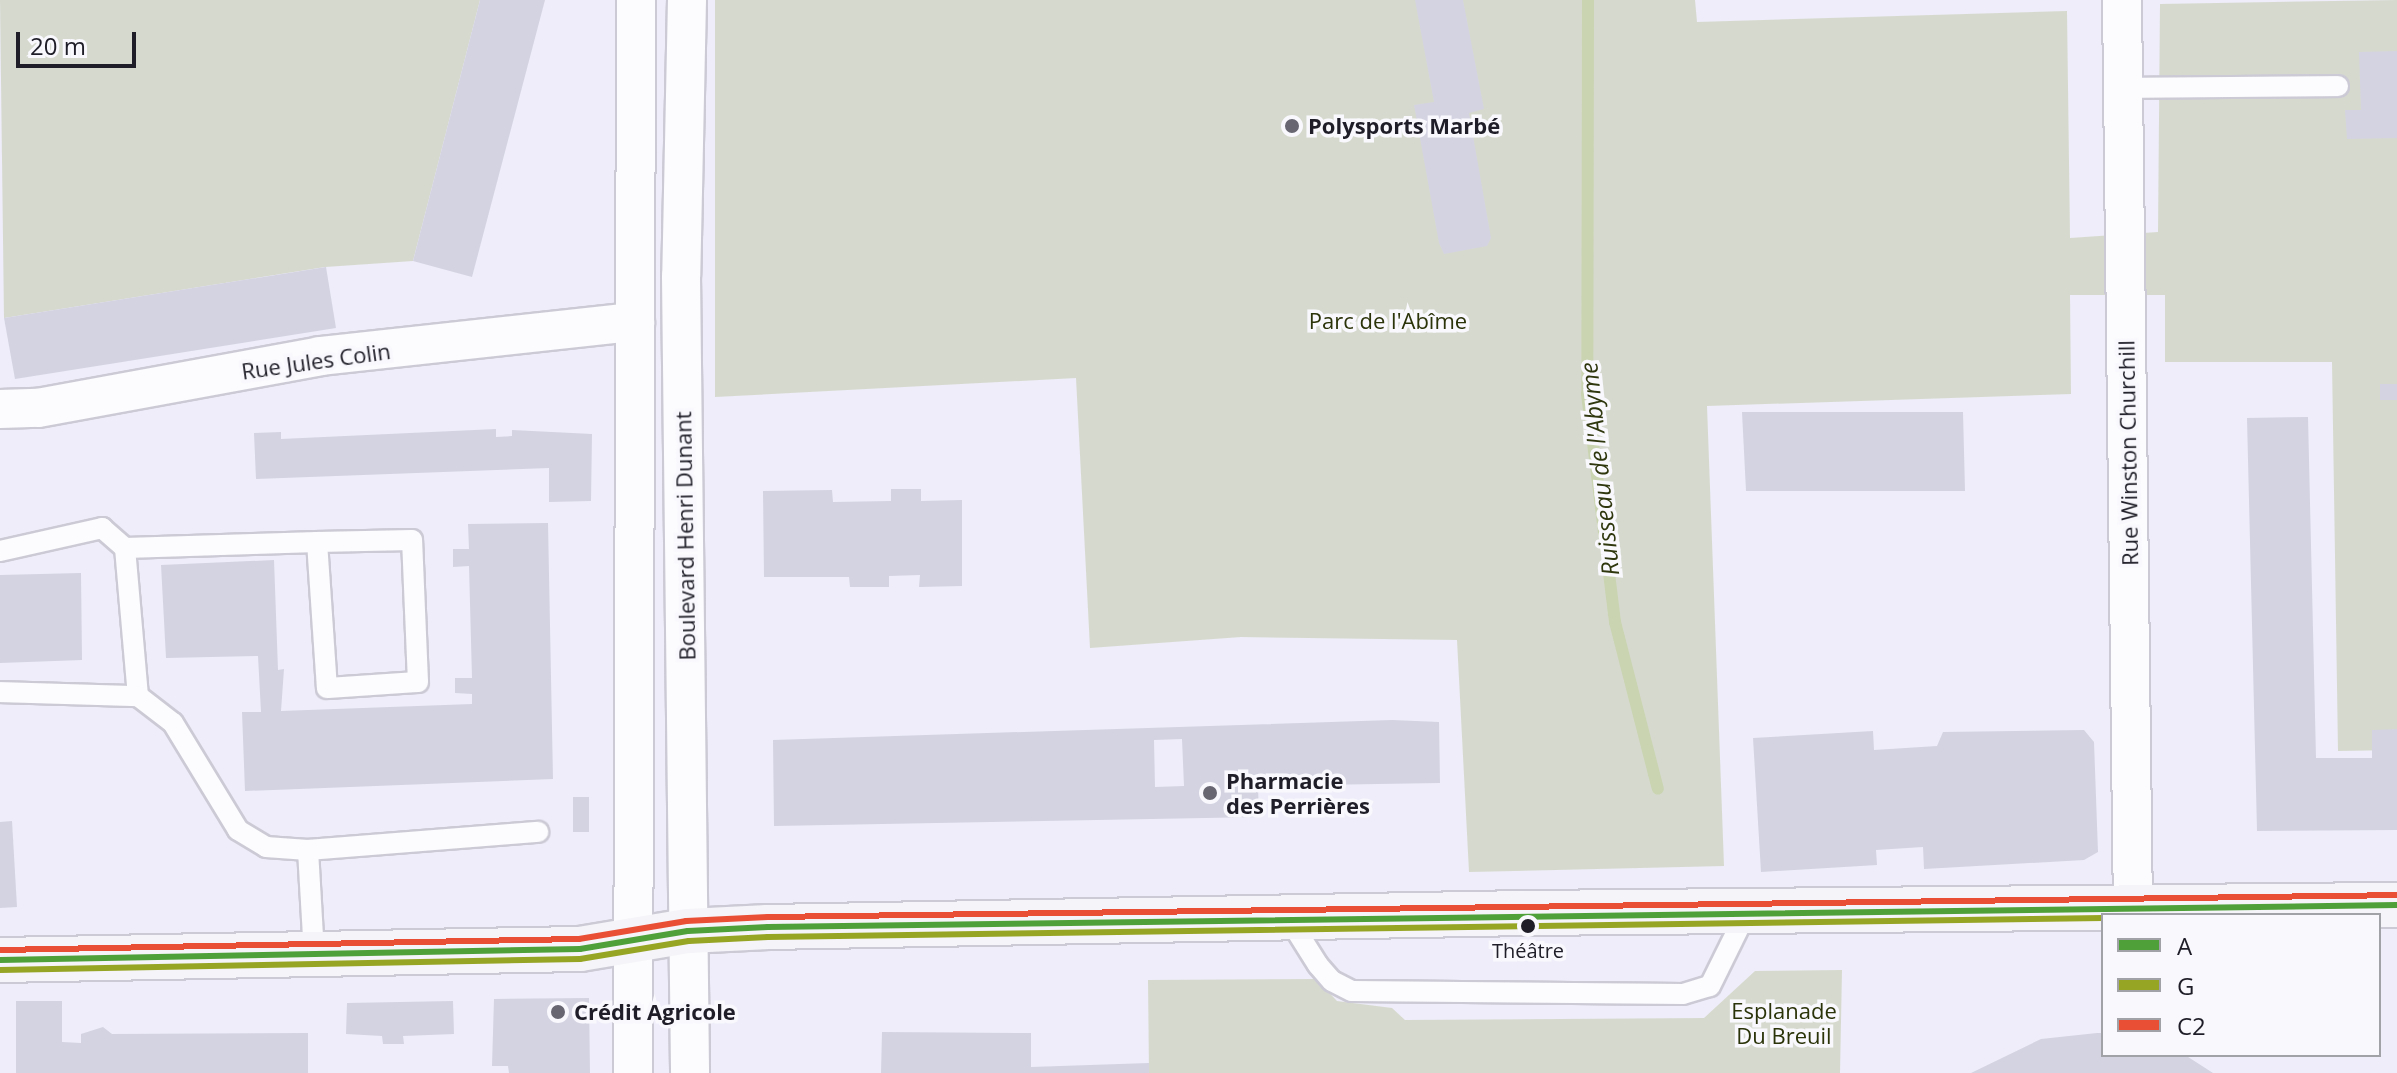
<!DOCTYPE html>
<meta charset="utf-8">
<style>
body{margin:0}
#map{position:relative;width:2397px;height:1073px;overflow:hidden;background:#eeedf9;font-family:"Open Sans",sans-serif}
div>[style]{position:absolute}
.green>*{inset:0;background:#d6dace}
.stream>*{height:12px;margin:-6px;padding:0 6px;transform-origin:6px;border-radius:6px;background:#cad4b1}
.building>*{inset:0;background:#d4d3e2}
.roads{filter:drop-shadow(2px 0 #cccad5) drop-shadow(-2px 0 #cccad5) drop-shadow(0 2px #cccad5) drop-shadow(0 -2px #cccad5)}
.lane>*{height:20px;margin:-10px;padding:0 10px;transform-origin:10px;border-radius:10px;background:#fcfcfe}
.street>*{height:38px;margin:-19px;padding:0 19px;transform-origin:19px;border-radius:19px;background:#fcfcfe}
.secondary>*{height:44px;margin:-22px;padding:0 22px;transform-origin:22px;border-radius:22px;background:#f5f5f9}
.bus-1>*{height:6px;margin:-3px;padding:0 3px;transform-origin:3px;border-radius:3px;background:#50a03a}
.bus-2>*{height:6px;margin:-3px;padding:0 3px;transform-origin:3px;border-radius:3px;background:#97a525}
.bus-3>*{height:6px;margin:-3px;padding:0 3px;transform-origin:3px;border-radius:3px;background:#e94f35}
.dots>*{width:22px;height:22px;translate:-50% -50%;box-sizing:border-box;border:4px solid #f8f8fd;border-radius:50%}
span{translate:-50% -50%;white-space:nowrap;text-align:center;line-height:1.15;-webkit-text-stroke:7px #f8f8fd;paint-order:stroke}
.bus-label{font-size:20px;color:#1f1e28}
.poi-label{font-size:22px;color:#1f1e28;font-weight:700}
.left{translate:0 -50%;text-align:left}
.park-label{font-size:22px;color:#2b3309}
.street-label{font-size:22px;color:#1f1e28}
.water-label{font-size:24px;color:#2f370e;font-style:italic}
.legend{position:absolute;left:2101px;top:913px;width:280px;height:144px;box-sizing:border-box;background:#f8f8fd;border:2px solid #a1a1a8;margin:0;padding:10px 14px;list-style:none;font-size:24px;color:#1f1e28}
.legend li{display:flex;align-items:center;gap:16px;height:40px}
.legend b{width:40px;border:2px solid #a1a1a8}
.scale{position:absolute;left:16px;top:32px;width:120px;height:36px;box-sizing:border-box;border:4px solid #1f1e28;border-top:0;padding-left:10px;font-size:24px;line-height:28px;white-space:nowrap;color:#1f1e28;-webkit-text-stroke:6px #f8f8fd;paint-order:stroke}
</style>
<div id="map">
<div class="green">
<div style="clip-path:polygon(0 0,480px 0,413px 261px,325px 267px,4px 318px)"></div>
<div style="clip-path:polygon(715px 0,1695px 0,1697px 22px,2067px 11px,2070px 238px,2158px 232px,2160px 4px,2397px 0,2397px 750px,2338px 751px,2332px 362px,2165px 362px,2165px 295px,2070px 295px,2071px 394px,1707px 406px,1724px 866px,1469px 872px,1457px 640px,1241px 637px,1090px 648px,1076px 378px,715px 397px)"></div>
<div style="clip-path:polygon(1842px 970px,1840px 1073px,1149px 1073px,1148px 980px,1316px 979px,1337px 1001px,1392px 1008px,1405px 1020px,1704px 1018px,1755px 971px)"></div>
</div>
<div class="stream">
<div style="left:1588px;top:0;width:394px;rotate:90.1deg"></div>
<div style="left:1587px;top:394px;width:230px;rotate:83deg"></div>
<div style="left:1615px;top:622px;width:172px;rotate:75.6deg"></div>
</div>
<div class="building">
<div style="clip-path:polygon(480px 0,545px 0,472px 277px,413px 261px)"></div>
<div style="clip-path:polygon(1415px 0,1463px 0,1484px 109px,1469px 113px,1491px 238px,1487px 246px,1444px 254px,1439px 243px,1414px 105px,1434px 102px)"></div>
<div style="clip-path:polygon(2397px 51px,2397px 138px,2347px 139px,2345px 110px,2361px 110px,2359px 52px)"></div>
<div style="clip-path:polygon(326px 267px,336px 328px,15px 379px,4px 318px)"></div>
<div style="clip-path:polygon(2380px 384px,2397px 384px,2397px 400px,2380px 400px)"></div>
<div style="clip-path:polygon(1742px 412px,1963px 412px,1965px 491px,1746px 491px)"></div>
<div style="clip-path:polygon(2308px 417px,2316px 758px,2372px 758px,2372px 730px,2397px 729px,2397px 830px,2257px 831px,2247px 418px)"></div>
<div style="clip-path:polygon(496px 429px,496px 437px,512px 436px,512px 430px,592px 434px,591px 501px,549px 502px,549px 468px,256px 479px,254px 433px,281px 432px,281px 439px)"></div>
<div style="clip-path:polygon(891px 489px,921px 489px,921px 501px,962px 500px,962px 586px,919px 587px,920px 575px,889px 576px,889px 587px,850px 587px,849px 577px,764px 577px,763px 491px,832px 490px,833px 502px,891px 501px)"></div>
<div style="clip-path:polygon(548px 523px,553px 779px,245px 791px,242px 712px,261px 712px,258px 656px,166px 658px,161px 565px,274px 560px,278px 670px,284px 669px,281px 711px,472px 704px,472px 694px,455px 693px,455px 678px,472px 678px,469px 566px,453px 567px,453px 549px,469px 549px,468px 524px)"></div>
<div style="clip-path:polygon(81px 573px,82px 660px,0 663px,0 575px)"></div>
<div style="clip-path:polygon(evenodd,1392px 720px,1439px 722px,1440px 783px,1258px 786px,1259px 817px,774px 826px,773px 740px,1392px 720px,1182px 739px,1184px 786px,1155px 787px,1154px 740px,1182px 739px)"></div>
<div style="clip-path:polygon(2084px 730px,2094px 742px,2098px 852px,2084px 860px,1924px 869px,1923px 847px,1876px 850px,1877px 865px,1761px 872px,1753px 738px,1873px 731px,1874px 750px,1937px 746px,1943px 732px)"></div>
<div style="clip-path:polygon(573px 797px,589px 797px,589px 832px,573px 832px)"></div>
<div style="clip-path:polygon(12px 821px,17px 907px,0 908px,0 822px)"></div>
<div style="clip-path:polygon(589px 998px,590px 1073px,509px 1073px,508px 1066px,492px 1066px,494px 999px)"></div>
<div style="clip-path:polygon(16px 1001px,62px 1001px,62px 1042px,81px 1043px,81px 1034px,103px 1027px,112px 1034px,308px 1033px,308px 1073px,16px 1073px)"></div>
<div style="clip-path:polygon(453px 1001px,454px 1034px,403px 1036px,404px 1044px,383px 1044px,382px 1036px,346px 1034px,347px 1003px)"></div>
<div style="clip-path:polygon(882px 1032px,1031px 1033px,1031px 1067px,1149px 1063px,1149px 1073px,881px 1073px)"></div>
<div style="clip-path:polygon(2097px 1033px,2103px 1033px,2103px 1055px,2185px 1055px,2213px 1073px,1971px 1073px,2041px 1039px)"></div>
</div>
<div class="roads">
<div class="lane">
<div style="left:2122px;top:88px;width:216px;rotate:-0.5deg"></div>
<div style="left:317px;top:542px;width:146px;rotate:86.1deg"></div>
<div style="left:327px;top:688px;width:91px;rotate:-3.8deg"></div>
<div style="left:418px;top:682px;width:142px;rotate:-92.4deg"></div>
<div style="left:412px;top:540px;width:95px;rotate:178.8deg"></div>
<div style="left:317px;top:542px;width:192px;rotate:178.2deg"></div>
<div style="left:125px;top:548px;width:149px;rotate:85deg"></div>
<div style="left:138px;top:696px;width:44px;rotate:37.6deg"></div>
<div style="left:173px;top:723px;width:125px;rotate:58.7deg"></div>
<div style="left:238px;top:830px;width:33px;rotate:31deg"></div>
<div style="left:266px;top:847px;width:42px;rotate:4.1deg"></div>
<div style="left:308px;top:850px;width:231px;rotate:-4.5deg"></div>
<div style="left:0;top:551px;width:105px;rotate:-12.7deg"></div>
<div style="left:102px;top:528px;width:30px;rotate:41deg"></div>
<div style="left:0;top:692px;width:138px;rotate:1.7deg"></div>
<div style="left:308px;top:850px;width:103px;rotate:86.7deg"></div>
<div style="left:1289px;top:919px;width:54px;rotate:57.8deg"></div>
<div style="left:1318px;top:965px;width:21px;rotate:49deg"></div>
<div style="left:1332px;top:981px;width:22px;rotate:27deg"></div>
<div style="left:1352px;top:991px;width:331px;rotate:0.5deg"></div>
<div style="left:1683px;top:994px;width:28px;rotate:-17deg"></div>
<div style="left:1710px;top:986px;width:81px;rotate:-63.7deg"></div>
</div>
<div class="street">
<div style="left:687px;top:0;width:276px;rotate:91.2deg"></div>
<div style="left:681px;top:276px;width:797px;rotate:89.35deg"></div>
<div style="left:2122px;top:0;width:907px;rotate:89.31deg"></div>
<div style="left:0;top:409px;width:38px;rotate:-2deg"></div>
<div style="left:38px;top:408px;width:287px;rotate:-10.4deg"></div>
<div style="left:320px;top:356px;width:317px;rotate:-6.2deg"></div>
<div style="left:633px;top:1073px;width:1073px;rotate:-89.84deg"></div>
</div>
<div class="secondary">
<div style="left:0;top:960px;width:580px;rotate:-1.09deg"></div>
<div style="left:580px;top:949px;width:109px;rotate:-9.5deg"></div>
<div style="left:688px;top:931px;width:80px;rotate:-2.9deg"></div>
<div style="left:768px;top:927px;width:758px;rotate:-1.06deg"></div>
<div style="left:1526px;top:913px;width:871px;rotate:-0.53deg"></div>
</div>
</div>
<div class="bus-1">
<div style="left:0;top:960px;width:580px;rotate:-1.09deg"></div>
<div style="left:580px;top:949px;width:109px;rotate:-9.5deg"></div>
<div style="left:688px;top:931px;width:80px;rotate:-2.9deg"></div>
<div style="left:768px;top:927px;width:1629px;rotate:-0.77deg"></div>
</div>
<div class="bus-2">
<div style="left:0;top:970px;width:580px;rotate:-1.09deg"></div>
<div style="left:580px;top:959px;width:110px;rotate:-9.4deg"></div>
<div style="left:689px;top:941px;width:79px;rotate:-2.9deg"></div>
<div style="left:768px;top:937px;width:1335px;rotate:-0.82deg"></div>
</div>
<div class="bus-3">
<div style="left:0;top:950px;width:579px;rotate:-1.09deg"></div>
<div style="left:579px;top:939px;width:109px;rotate:-9.5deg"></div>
<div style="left:686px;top:921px;width:82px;rotate:-2.8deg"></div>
<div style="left:768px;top:917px;width:1629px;rotate:-0.77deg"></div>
</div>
<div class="dots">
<div style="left:1292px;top:126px;background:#676671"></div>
<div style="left:1210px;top:793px;background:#676671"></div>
<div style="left:1528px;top:926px;background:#1f1e28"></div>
<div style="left:558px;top:1012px;background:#676671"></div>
</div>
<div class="bus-label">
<span style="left:1528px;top:950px">Théâtre</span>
</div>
<div class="poi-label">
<span class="left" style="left:1308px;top:126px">Polysports Marbé</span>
<span class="left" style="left:1226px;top:793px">Pharmacie<br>des Perrières</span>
<span class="left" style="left:574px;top:1012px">Crédit Agricole</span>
</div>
<div class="park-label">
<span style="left:1388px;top:321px">Parc de l'Abîme</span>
<span style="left:1784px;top:1023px">Esplanade<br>Du Breuil</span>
</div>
<div class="street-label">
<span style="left:316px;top:361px;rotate:-8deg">Rue Jules Colin</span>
<span style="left:2128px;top:453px;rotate:-91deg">Rue Winston Churchill</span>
<span style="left:685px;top:536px;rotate:-91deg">Boulevard Henri Dunant</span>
</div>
<div class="water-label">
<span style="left:1599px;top:469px;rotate:-96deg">Ruisseau de l'Abyme</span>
</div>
<ul class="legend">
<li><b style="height:10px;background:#50a03a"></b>A</li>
<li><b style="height:10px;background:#97a525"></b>G</li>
<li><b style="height:10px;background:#e94f35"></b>C2</li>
</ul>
<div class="scale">20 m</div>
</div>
